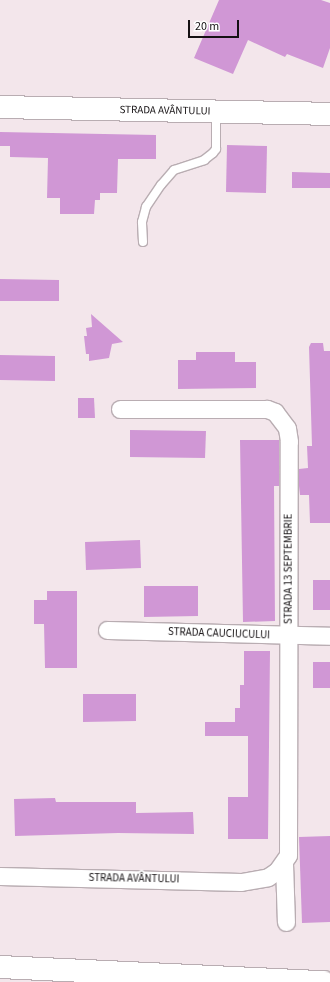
<!DOCTYPE html>
<meta charset="utf-8">
<style>
body{margin:0}
#map{position:relative;width:330px;height:982px;overflow:hidden;background:#f3e6eb;font-family:"Source Sans 3",sans-serif}
div>[style]{position:absolute}
.building>*{inset:0;background:#d097d5}
.roads{filter:drop-shadow(1px 0 #b9adb2) drop-shadow(-1px 0 #b9adb2) drop-shadow(0 1px #b9adb2) drop-shadow(0 -1px #b9adb2)}
.lane>*{height:8px;margin:-4px;padding:0 4px;transform-origin:4px;border-radius:4px;background:#fff}
.street>*{height:17px;margin:-8.5px;padding:0 8.5px;transform-origin:8.5px;border-radius:8.5px;background:#fff}
.secondary>*{height:22px;margin:-11px;padding:0 11px;transform-origin:11px;border-radius:11px;background:#fff}
span{translate:-50% -50%;white-space:nowrap;text-align:center;line-height:1.15;-webkit-text-stroke:3.5px #fff;paint-order:stroke}
.street-label{font-size:11px;color:#151113}
.scale{position:absolute;left:188px;top:20px;width:51px;height:18px;box-sizing:border-box;border:2px solid #151113;border-top:0;padding-left:5px;font-size:12px;line-height:14px;white-space:nowrap;color:#151113;-webkit-text-stroke:3px #fff;paint-order:stroke}
</style>
<div id="map">
<div class="building">
<div style="clip-path:polygon(219px 0,321px 0,330px 3px,330px 48px,323px 68px,287px 54px,285px 57px,248px 40px,233px 74px,194px 58px)"></div>
<div style="clip-path:polygon(0 132px,156px 135px,156px 159px,118px 159px,117px 193px,100px 193px,100px 200px,95px 200px,94px 214px,60px 214px,60px 198px,47px 198px,48px 158px,10px 157px,10px 146px,0 146px)"></div>
<div style="clip-path:polygon(227px 145px,267px 146px,266px 193px,226px 192px)"></div>
<div style="clip-path:polygon(292px 172px,330px 173px,330px 188px,292px 188px)"></div>
<div style="clip-path:polygon(0 279px,59px 280px,59px 301px,0 301px)"></div>
<div style="clip-path:polygon(91px 314px,123px 342px,112px 344px,109px 358px,89px 361px,89px 354px,86px 354px,84px 336px,87px 336px,86px 328px,92px 327px)"></div>
<div style="clip-path:polygon(311px 343px,323px 343px,324px 351px,330px 351px,330px 523px,310px 523px,309px 495px,300px 495px,299px 486px,299px 469px,308px 468px,307px 446px,312px 446px,309px 347px)"></div>
<div style="clip-path:polygon(196px 352px,235px 352px,235px 362px,256px 362px,256px 388px,178px 389px,178px 360px,196px 360px)"></div>
<div style="clip-path:polygon(0 355px,55px 356px,55px 381px,0 380px)"></div>
<div style="clip-path:polygon(78px 398px,94px 398px,95px 418px,78px 418px)"></div>
<div style="clip-path:polygon(130px 430px,206px 431px,205px 458px,130px 457px)"></div>
<div style="clip-path:polygon(240px 440px,279px 440px,279px 486px,274px 486px,275px 621px,243px 622px)"></div>
<div style="clip-path:polygon(140px 540px,141px 568px,86px 570px,85px 542px)"></div>
<div style="clip-path:polygon(313px 580px,330px 580px,330px 610px,313px 610px)"></div>
<div style="clip-path:polygon(144px 586px,198px 586px,198px 616px,144px 617px)"></div>
<div style="clip-path:polygon(47px 591px,77px 591px,77px 668px,45px 668px,44px 624px,34px 624px,34px 600px,47px 600px)"></div>
<div style="clip-path:polygon(244px 651px,270px 651px,268px 839px,228px 839px,228px 797px,248px 797px,248px 736px,205px 736px,205px 722px,235px 722px,235px 708px,240px 708px,240px 685px,244px 685px)"></div>
<div style="clip-path:polygon(313px 662px,330px 662px,330px 688px,313px 688px)"></div>
<div style="clip-path:polygon(83px 694px,136px 694px,136px 721px,83px 722px)"></div>
<div style="clip-path:polygon(55px 798px,56px 802px,136px 802px,136px 813px,193px 812px,194px 834px,118px 833px,15px 836px,14px 799px)"></div>
<div style="clip-path:polygon(330px 836px,330px 922px,302px 923px,299px 837px)"></div>
</div>
<div class="roads">
<div class="lane">
<div style="left:143px;top:242px;width:20px;rotate:-93deg"></div>
<div style="left:142px;top:222px;width:16px;rotate:-75deg"></div>
<div style="left:146px;top:207px;width:27px;rotate:-56deg"></div>
<div style="left:161px;top:185px;width:20px;rotate:-49deg"></div>
<div style="left:174px;top:170px;width:32px;rotate:-18deg"></div>
<div style="left:204px;top:160px;width:11px;rotate:-38deg"></div>
<div style="left:213px;top:153px;width:5px;rotate:-53deg"></div>
<div style="left:216px;top:149px;width:37px;rotate:-90deg"></div>
</div>
<div class="street">
<div style="left:107px;top:630px;width:223px;rotate:1.5deg"></div>
<div style="left:284px;top:863px;width:59px;rotate:88.1deg"></div>
<div style="left:0;top:876px;width:241px;rotate:1.4deg"></div>
<div style="left:241px;top:882px;width:27px;rotate:-10deg"></div>
<div style="left:268px;top:877px;width:11px;rotate:-34deg"></div>
<div style="left:277px;top:871px;width:19px;rotate:-55deg"></div>
<div style="left:288px;top:855px;width:414px;rotate:-89.9deg"></div>
<div style="left:289px;top:441px;width:13px;rotate:-99deg"></div>
<div style="left:287px;top:428px;width:20px;rotate:-127deg"></div>
<div style="left:275px;top:412px;width:9px;rotate:-159deg"></div>
<div style="left:267px;top:409px;width:147px;rotate:180deg"></div>
</div>
<div class="secondary">
<div style="left:0;top:107px;width:330px;rotate:1.2deg"></div>
<div style="left:0;top:967px;width:324px;rotate:2.7deg"></div>
</div>
</div>
<div class="street-label">
<span style="left:165px;top:111px;rotate:1deg">STRADA AVÂNTULUI</span>
<span style="left:289px;top:569px;rotate:-90deg">STRADA 13 SEPTEMBRIE</span>
<span style="left:219px;top:634px;rotate:2deg">STRADA CAUCIUCULUI</span>
<span style="left:134px;top:879px;rotate:1deg">STRADA AVÂNTULUI</span>
</div>
<div class="scale">20 m</div>
</div>
